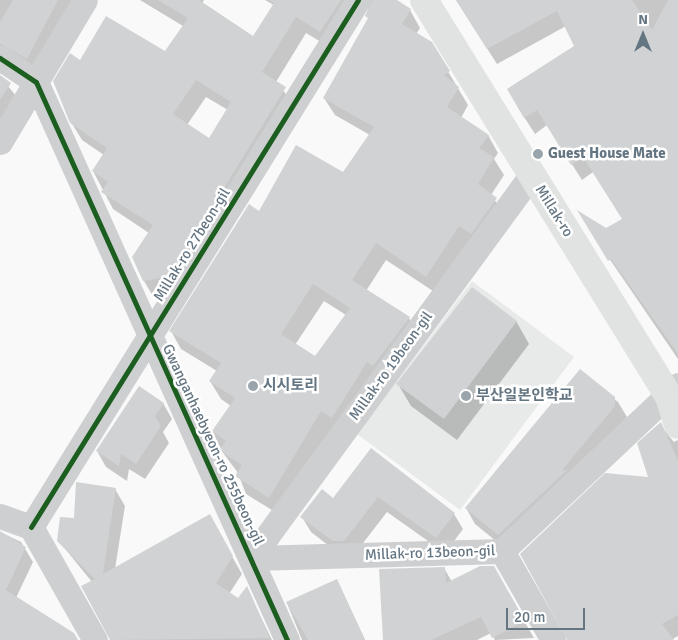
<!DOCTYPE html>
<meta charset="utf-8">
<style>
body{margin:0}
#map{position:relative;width:678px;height:640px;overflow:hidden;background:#f9f9f9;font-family:Signika,"Noto Sans KR",sans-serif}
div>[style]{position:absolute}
.built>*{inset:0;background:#e8e9e9}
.shadow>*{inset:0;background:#0003}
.building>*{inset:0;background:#d0d2d3}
.street>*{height:25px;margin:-12.5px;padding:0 12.5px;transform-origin:12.5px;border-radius:12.5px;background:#cecfd0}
.secondary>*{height:28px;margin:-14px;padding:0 14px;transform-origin:14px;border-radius:14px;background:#e1e2e2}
.cycleway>*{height:5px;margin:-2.5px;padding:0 2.5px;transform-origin:2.5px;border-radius:2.5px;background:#1b5e20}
.dots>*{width:14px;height:14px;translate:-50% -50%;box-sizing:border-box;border:2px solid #fff;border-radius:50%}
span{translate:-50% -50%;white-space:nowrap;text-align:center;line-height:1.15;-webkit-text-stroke:5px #fff;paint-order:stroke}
.poi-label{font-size:15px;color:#657683;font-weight:700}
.left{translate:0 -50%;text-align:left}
.street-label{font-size:15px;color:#657683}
.north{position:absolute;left:618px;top:10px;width:50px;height:50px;-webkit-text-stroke:4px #fff;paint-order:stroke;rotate:0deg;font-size:14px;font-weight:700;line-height:20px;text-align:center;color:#657683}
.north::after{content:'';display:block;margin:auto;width:18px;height:22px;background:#657683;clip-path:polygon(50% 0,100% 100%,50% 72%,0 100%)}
.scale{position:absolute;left:506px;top:608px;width:79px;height:22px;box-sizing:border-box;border:2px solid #657683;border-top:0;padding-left:6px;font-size:15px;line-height:18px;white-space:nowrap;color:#657683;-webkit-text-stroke:4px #fff;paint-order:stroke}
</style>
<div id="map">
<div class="built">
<div style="clip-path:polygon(472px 281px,574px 357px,460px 510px,357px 434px)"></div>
</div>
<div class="shadow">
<div style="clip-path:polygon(0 0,84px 0,37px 75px,0 66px)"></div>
<div style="clip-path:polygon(evenodd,140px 0,204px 0,202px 4px,254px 38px,274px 5px,265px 0,394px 0,410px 10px,420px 28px,416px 34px,431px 43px,468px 105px,461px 118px,488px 135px,498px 153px,494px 159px,504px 175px,491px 195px,506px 216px,436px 293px,386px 260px,366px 291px,409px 318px,419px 335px,280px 515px,246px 494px,238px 473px,221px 450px,213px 432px,231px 406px,221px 399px,210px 381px,217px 371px,181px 349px,171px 331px,260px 212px,344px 173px,370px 135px,335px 115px,324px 98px,368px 20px,372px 4px,331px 48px,306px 33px,276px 82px,295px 105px,180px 293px,154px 298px,144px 281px,149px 233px,113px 209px,93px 171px,104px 155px,82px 140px,71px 122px,81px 62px,165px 53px,183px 26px,140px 0,206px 97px,228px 110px,209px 140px,187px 125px,206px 97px,140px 0,324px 301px,346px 315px,315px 358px,295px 345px,324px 301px)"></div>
<div style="clip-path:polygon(456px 0,678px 0,678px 359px,587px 226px,606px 230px,623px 219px,593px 172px,582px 180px,547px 125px,535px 134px,517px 106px,576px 46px,566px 26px,497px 64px)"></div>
<div style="clip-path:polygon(0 76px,20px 101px,0 133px)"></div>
<div style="clip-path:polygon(516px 321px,529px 344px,457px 440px,411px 406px,398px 384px)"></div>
<div style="clip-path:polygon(581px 371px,618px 402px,627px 417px,507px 550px,475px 524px,466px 508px)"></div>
<div style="clip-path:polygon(163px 403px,172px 419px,163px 432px,169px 443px,145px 479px,129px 469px,127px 481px,106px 467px,97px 451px)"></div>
<div style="clip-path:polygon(659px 424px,674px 442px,678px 440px,678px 636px,671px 640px,567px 640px,650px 478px)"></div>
<div style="clip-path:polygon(371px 449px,454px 514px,463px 529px,445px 553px,387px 512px,353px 556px,342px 556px,311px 532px,302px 517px,333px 500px)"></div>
<div style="clip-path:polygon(115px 489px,125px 506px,115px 569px,209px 516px,242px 574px,229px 594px,238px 600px,247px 589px,272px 640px,113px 640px,83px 586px,92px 582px,58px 540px,75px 520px)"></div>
<div style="clip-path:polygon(0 532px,21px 542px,33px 562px,16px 598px,77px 640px,0 640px)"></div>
<div style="clip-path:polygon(493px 567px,534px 638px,495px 640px,491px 633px,477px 640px,384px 640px,444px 568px,452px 582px)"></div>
<div style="clip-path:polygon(337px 580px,365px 640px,302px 640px,287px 603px)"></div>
</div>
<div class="building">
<div style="clip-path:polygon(13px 0,58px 0,27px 59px,0 44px,0 22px)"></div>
<div style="clip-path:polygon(evenodd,158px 0,199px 0,253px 36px,274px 3px,269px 0,341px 0,320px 32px,296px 17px,262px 72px,286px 87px,170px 276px,143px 281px,132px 257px,153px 225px,101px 192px,108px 182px,92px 171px,107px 148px,70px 123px,53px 81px,70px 53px,80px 60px,106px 16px,165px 51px,188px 18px,158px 0,196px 80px,231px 102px,209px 138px,173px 114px,196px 80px)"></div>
<div style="clip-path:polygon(evenodd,372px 0,397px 0,411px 9px,402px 24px,432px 42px,450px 71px,444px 75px,459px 87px,447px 107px,489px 135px,479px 148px,494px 157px,478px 184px,497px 198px,471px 234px,459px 226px,426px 277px,376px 243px,352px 280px,410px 317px,373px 366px,367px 362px,332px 418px,321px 411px,269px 498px,235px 476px,242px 465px,219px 450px,226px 441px,212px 431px,235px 398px,209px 381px,221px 363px,169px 331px,249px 204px,259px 211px,296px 145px,343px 172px,374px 127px,323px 98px,368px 18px,365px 16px,372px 0,313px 284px,350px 308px,315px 356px,281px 334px,313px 284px)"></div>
<div style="clip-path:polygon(456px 0,632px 0,652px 30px,668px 0,678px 0,678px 354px,611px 259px,608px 261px,577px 210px,606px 228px,622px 219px,583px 157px,571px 165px,537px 110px,524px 118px,507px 89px,574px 46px,557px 11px,487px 49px)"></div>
<div style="clip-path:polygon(0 75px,11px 83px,0 100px)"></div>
<div style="clip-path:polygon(472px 287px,517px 321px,444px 419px,396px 384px)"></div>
<div style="clip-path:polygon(580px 369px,615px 397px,615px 406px,562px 470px,567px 470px,498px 535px,465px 508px)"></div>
<div style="clip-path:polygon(139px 386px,164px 403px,155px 416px,161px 426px,136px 464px,121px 454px,119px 466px,96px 451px)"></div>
<div style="clip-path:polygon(661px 422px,678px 461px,678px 615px,662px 624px,674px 640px,567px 640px,520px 554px,605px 473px,648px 477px,637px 443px)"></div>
<div style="clip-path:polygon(371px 448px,455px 513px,436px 538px,378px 497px,344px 541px,333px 541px,300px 517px,322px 489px,333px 498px)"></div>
<div style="clip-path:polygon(76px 482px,116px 488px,103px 574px,210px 514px,233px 556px,216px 583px,238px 598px,247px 586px,270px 638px,110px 640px,81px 586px,95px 579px,57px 541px,60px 517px,74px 518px)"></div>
<div style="clip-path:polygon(0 531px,26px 547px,6px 590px,74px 633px,78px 640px,0 640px)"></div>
<div style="clip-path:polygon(480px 566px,494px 566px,525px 621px,492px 638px,481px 617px,431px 640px,383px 640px,379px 569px,445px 567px,446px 583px)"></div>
<div style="clip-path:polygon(337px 579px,365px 640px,308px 640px,286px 602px)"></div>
</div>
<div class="street">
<div style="left:0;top:58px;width:43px;rotate:33.7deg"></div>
<div style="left:36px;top:82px;width:612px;rotate:65.78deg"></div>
<div style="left:0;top:142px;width:165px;rotate:-59.1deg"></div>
<div style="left:0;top:516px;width:33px;rotate:20deg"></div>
<div style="left:31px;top:527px;width:130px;rotate:60.5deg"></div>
<div style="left:31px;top:527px;width:620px;rotate:-58.18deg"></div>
<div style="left:502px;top:551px;width:103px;rotate:60.2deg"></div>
<div style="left:251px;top:558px;width:251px;rotate:-1.6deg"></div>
<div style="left:502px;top:551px;width:242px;rotate:-43.3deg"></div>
<div style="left:251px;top:558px;width:476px;rotate:-53.8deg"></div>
</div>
<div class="secondary">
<div style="left:424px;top:0;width:466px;rotate:58.3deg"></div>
<div style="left:669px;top:396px;width:30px;rotate:73deg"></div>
</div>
<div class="cycleway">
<div style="left:0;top:58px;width:43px;rotate:33.7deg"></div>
<div style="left:36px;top:82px;width:612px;rotate:65.78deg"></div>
<div style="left:31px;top:527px;width:620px;rotate:-58.18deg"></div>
</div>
<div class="dots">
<div style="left:538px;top:154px;background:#99a4ac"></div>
<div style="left:253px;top:386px;background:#99a4ac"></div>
<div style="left:466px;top:396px;background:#99a4ac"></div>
</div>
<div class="poi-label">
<span class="left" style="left:548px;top:154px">Guest House Mate</span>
<span class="left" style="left:263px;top:386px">시시토리</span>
<span class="left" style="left:476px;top:396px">부산일본인학교</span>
</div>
<div class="street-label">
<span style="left:554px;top:211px;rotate:58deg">Millak-ro</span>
<span style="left:192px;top:245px;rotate:-58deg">Millak-ro 27beon-gil</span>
<span style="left:391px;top:366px;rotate:-54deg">Millak-ro 19beon-gil</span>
<span style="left:213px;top:445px;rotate:65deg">Gwanganhaebyeon-ro 255beon-gil</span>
<span style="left:430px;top:553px;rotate:-2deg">Millak-ro 13beon-gil</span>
</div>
<div class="north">N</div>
<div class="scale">20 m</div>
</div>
